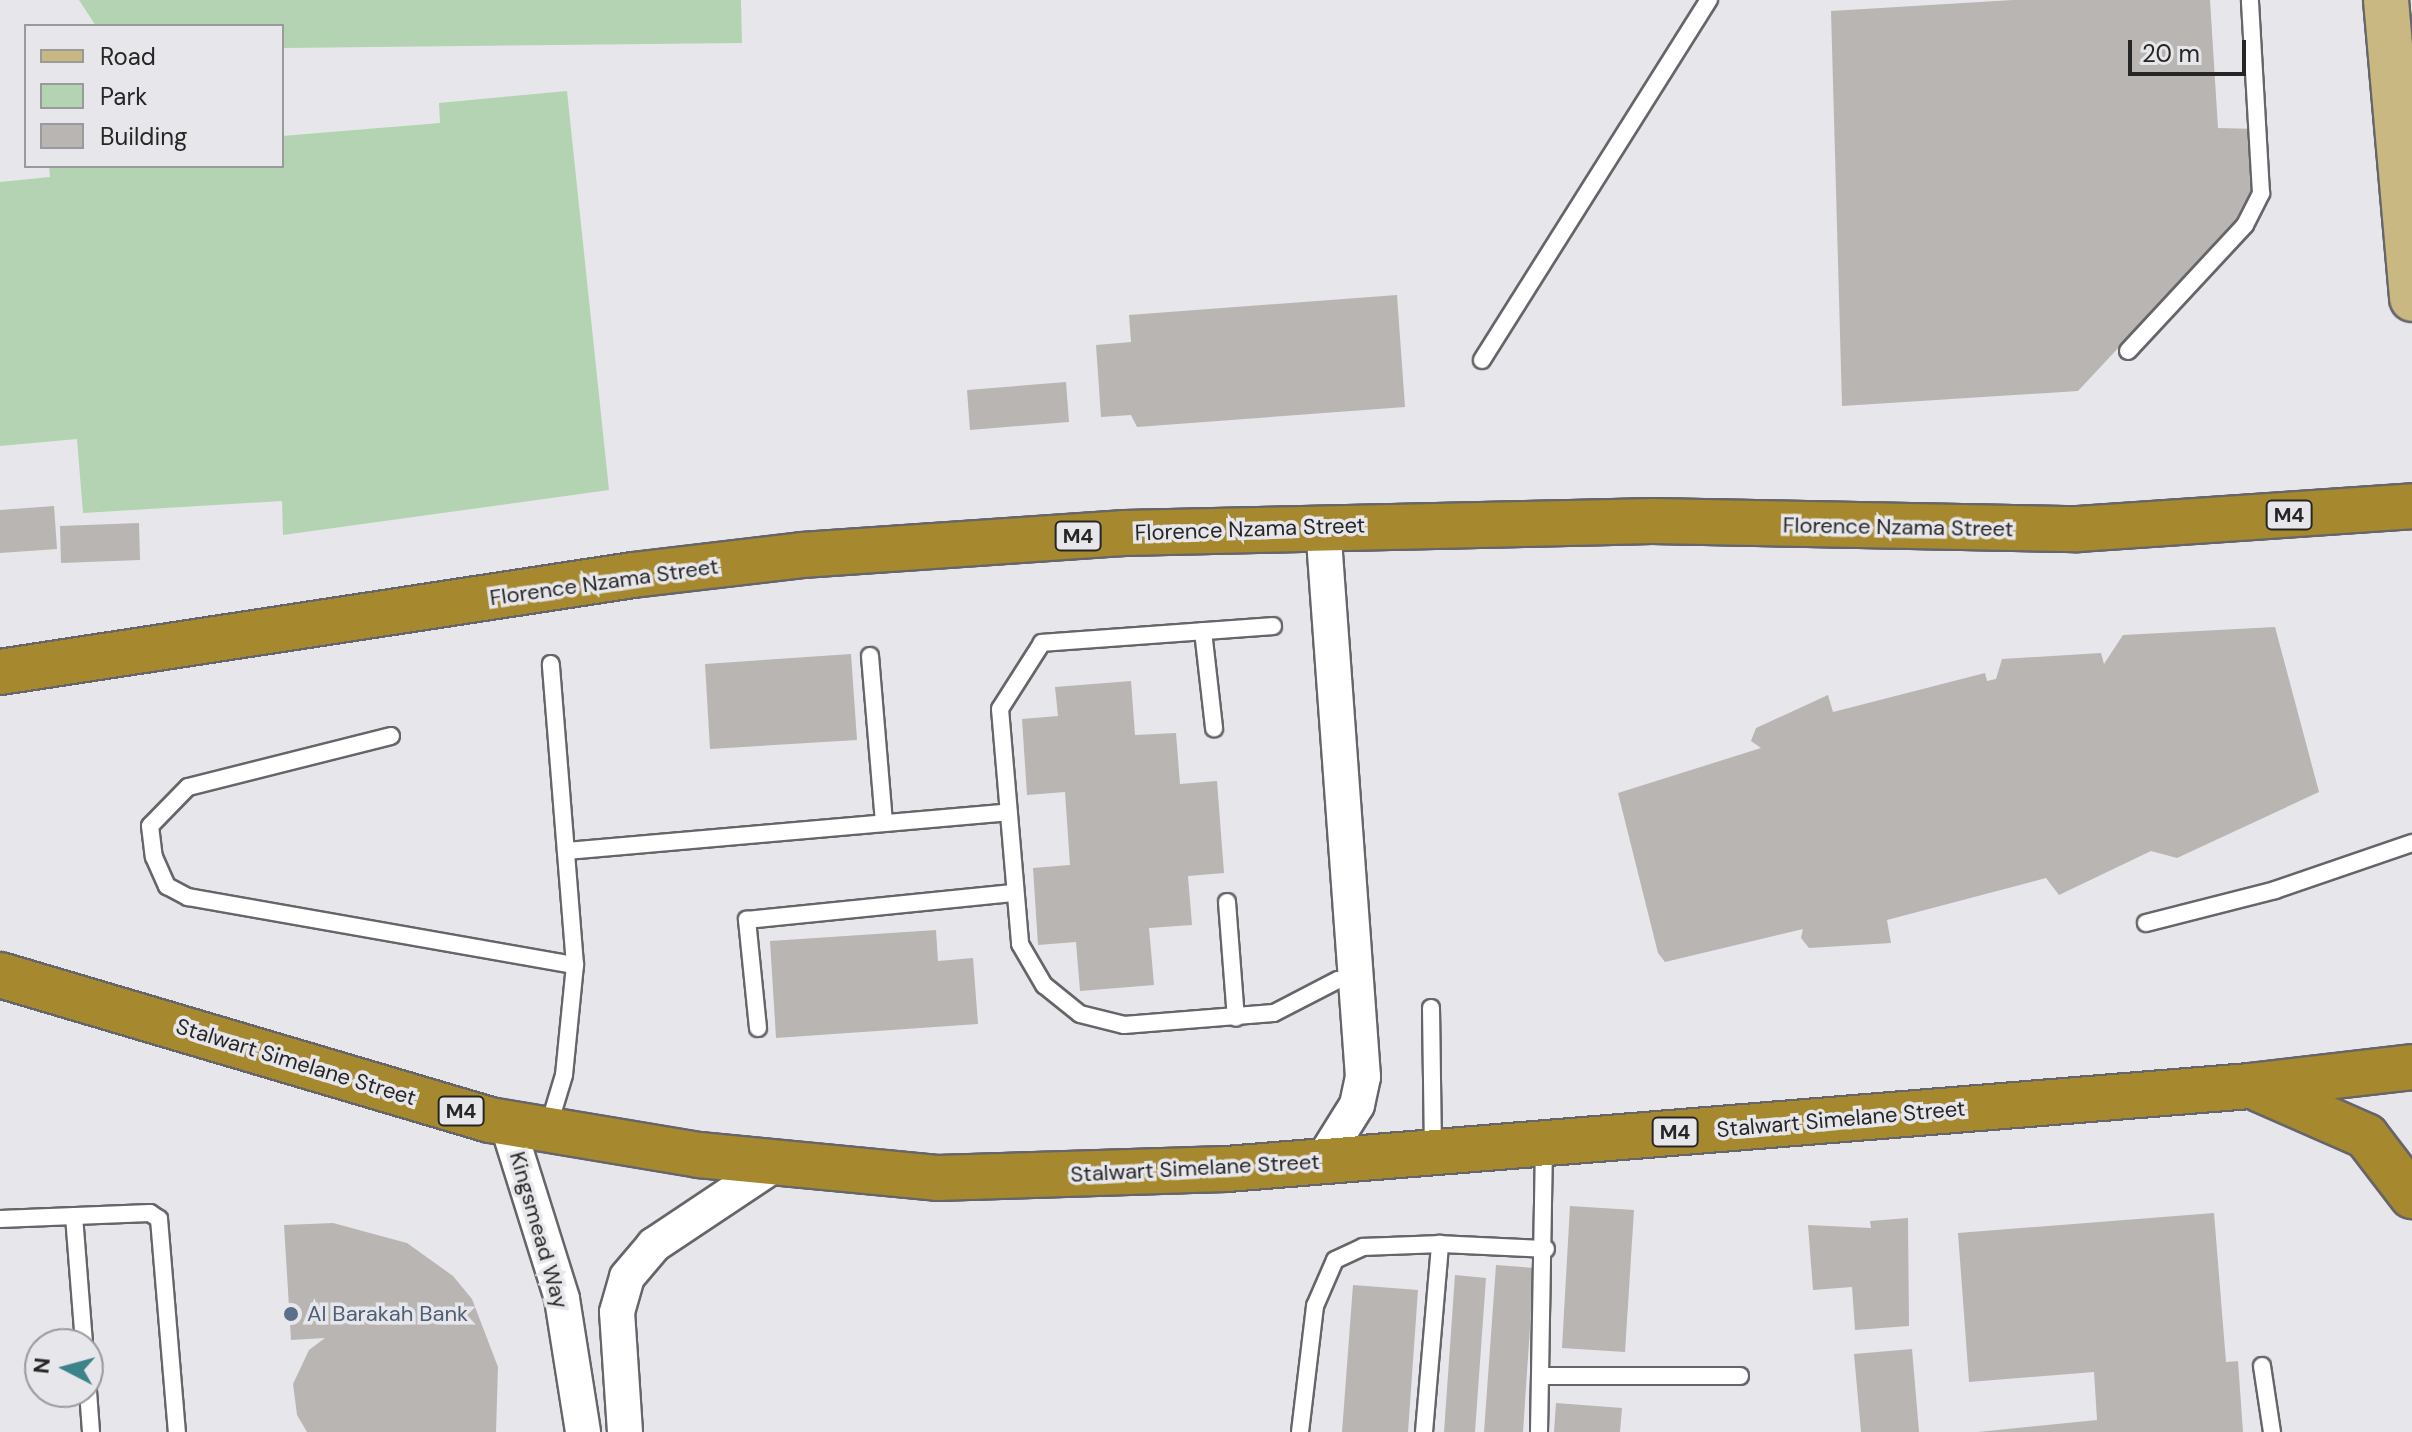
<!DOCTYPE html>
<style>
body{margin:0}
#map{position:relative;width:2412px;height:1432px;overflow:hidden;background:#e7e6ea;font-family:"DM Sans",sans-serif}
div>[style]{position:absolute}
.green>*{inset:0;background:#b3d3b2}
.building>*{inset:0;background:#b9b5b3}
.roads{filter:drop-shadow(2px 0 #666569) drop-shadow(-2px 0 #666569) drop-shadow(0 2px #666569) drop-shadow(0 -2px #666569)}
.lane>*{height:16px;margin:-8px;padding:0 8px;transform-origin:8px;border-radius:8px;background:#fff}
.street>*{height:34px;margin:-17px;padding:0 17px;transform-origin:17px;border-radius:17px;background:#fff}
.primary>*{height:44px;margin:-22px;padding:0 22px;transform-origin:22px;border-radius:22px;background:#cab882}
.highway>*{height:44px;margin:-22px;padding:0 22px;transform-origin:22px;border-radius:22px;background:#a6882e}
.dots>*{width:22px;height:22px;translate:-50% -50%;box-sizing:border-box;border:4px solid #e7e6ea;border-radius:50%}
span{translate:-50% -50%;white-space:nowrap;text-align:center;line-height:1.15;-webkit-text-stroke:7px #e7e6ea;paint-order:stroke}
.shield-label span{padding:2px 6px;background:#e7e6ea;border:2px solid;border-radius:6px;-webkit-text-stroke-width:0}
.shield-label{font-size:20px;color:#262627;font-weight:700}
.street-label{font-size:22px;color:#262627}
.service-label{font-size:22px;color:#4e5e75}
.left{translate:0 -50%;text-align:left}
.legend{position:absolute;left:24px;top:24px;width:260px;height:144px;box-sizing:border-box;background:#e7e6ea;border:2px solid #9a999c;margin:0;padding:10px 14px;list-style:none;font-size:24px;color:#262627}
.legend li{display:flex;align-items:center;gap:16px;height:40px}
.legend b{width:40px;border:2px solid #9a999c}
.north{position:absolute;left:24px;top:1328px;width:80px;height:80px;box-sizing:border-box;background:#e7e6ea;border:2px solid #9a999c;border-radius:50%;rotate:276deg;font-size:22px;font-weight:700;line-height:32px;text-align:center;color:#262627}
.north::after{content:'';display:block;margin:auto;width:28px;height:36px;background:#3c848a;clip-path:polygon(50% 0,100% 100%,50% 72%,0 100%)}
.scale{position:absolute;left:2128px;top:40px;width:118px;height:36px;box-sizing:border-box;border:4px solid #262627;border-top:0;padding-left:10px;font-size:24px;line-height:28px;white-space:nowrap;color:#262627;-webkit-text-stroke:6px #e7e6ea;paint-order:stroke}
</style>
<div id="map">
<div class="green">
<div style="clip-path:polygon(79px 0,741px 0,742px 43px,282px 48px,282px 26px,96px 26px)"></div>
<div style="clip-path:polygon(567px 91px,609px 490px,283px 535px,282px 501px,83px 513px,77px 439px,0 446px,0 182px,50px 177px,49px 166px,282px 166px,282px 136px,440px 123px,439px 103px)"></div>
</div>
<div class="building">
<div style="clip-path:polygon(2013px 0,2210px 0,2218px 128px,2257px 129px,2252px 205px,2078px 391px,1842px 406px,1831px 11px)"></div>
<div style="clip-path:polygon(1397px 295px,1405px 407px,1137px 427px,1131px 415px,1101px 417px,1096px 345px,1131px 342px,1129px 315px)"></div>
<div style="clip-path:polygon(1066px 382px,1069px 422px,970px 430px,967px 390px)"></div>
<div style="clip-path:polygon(54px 506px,57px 549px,0 553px,0 510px)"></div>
<div style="clip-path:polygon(139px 523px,140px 560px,61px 563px,60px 526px)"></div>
<div style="clip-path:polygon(2275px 627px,2319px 792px,2177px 858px,2151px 851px,2059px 895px,2046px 878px,1887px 920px,1891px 943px,1809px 948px,1801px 938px,1803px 929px,1665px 962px,1658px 953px,1618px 793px,1761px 748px,1751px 741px,1756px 728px,1828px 695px,1833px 712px,1985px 673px,1987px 681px,1996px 679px,2002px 659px,2101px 653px,2104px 664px,2123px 635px)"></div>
<div style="clip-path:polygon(851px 654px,857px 740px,710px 749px,705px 664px)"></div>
<div style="clip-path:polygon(1131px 681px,1135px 735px,1176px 733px,1180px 784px,1217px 781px,1224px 873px,1188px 876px,1192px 925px,1149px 928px,1154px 985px,1080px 991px,1076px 942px,1038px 945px,1033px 868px,1070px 865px,1065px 792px,1027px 795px,1022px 719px,1058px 716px,1055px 687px)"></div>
<div style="clip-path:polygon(936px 930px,938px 961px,973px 958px,978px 1024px,776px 1038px,770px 941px)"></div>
<div style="clip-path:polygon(1570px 1206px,1634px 1210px,1625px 1352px,1562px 1348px)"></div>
<div style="clip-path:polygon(2214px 1213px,2226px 1362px,2238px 1361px,2243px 1432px,1978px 1432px,2097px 1420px,2094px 1372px,1969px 1382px,1958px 1233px)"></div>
<div style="clip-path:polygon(1908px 1218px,1909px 1326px,1855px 1330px,1852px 1287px,1813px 1290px,1808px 1225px,1871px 1228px,1870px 1221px)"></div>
<div style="clip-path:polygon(333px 1223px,407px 1243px,453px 1276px,472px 1299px,498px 1367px,496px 1432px,307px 1432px,297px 1415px,293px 1384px,309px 1350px,325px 1338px,291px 1340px,284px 1225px)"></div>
<div style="clip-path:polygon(1496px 1265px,1534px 1268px,1523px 1432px,1484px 1432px)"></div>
<div style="clip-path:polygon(1455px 1275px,1486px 1278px,1475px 1432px,1444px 1432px)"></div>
<div style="clip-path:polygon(1353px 1285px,1418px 1290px,1408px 1432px,1342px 1432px)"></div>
<div style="clip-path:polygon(1912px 1349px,1919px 1432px,1861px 1432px,1854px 1354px)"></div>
<div style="clip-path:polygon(1556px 1403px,1622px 1408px,1620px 1432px,1554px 1432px)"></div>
</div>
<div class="roads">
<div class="lane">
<div style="left:2128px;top:351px;width:172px;rotate:-47.1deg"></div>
<div style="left:2245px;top:225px;width:36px;rotate:-63deg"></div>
<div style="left:2261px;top:193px;width:193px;rotate:-93.3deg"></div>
<div style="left:1482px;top:360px;width:426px;rotate:-57.8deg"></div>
<div style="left:1273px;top:626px;width:232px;rotate:175.8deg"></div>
<div style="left:1042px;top:643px;width:78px;rotate:122.5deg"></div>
<div style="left:1000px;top:709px;width:236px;rotate:85.1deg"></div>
<div style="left:1020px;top:944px;width:48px;rotate:59.7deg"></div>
<div style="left:1044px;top:985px;width:46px;rotate:38.9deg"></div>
<div style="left:1080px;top:1014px;width:45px;rotate:14deg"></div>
<div style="left:1124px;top:1025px;width:150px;rotate:-4.6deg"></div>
<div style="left:1274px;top:1013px;width:72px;rotate:-27.3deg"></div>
<div style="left:1338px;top:980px;width:19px;rotate:-6deg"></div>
<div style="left:1203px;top:631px;width:98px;rotate:83.5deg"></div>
<div style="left:870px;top:656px;width:167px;rotate:85.2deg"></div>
<div style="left:391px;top:736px;width:209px;rotate:165.9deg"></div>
<div style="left:188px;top:787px;width:54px;rotate:134.3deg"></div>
<div style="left:150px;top:826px;width:31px;rotate:83deg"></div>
<div style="left:154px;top:857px;width:32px;rotate:66deg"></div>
<div style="left:167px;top:886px;width:24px;rotate:28deg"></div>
<div style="left:188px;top:897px;width:393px;rotate:10deg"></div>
<div style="left:566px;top:851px;width:444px;rotate:-5deg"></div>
<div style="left:1227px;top:902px;width:116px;rotate:85.6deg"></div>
<div style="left:2146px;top:923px;width:133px;rotate:-14.3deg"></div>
<div style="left:2275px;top:890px;width:145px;rotate:-18.9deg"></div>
<div style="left:1431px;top:1008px;width:143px;rotate:89.2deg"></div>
<div style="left:758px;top:1028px;width:109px;rotate:-95.8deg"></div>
<div style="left:747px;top:920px;width:269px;rotate:-5.8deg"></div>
<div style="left:548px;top:1128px;width:55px;rotate:-73.2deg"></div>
<div style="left:564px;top:1075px;width:111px;rotate:-84.3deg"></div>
<div style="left:575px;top:965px;width:302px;rotate:-94.6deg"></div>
<div style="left:74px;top:1216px;width:128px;rotate:85.5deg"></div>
<div style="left:0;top:1219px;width:150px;rotate:-2.3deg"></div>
<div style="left:150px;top:1213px;width:11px;rotate:34deg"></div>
<div style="left:159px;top:1219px;width:214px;rotate:85.2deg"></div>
<div style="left:2262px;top:1366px;width:67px;rotate:81.4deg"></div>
<div style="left:1542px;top:1376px;width:198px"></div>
<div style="left:88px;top:1391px;width:41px;rotate:85.8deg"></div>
<div style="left:1300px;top:1432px;width:127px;rotate:-83.2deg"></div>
<div style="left:1315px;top:1306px;width:50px;rotate:-66.5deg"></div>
<div style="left:1335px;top:1260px;width:31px;rotate:-25deg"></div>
<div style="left:1363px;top:1247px;width:77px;rotate:-2.2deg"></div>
<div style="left:1424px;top:1432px;width:189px;rotate:-85.1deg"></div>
<div style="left:1440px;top:1244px;width:106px;rotate:2.7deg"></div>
<div style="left:1539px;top:1432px;width:288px;rotate:-89deg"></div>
</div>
<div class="street">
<div style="left:507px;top:1123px;width:184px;rotate:72.6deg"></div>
<div style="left:562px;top:1299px;width:135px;rotate:81deg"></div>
<div style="left:1322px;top:1161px;width:66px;rotate:-58deg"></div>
<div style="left:1357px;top:1105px;width:29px;rotate:-78deg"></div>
<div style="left:1363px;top:1077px;width:552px;rotate:-94.15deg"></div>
<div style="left:625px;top:1432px;width:120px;rotate:-93.8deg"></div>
<div style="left:617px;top:1312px;width:36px;rotate:-74deg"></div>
<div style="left:627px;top:1277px;width:42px;rotate:-49.8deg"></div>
<div style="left:654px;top:1245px;width:144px;rotate:-33.7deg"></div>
</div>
<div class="primary">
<div style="left:2386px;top:0;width:300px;rotate:85deg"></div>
</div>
<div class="highway">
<div style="left:0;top:672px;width:640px;rotate:-8.71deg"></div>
<div style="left:633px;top:575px;width:170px;rotate:-6.7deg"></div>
<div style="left:802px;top:555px;width:323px;rotate:-3.9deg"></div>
<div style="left:1124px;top:533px;width:528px;rotate:-1.3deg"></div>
<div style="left:1652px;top:521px;width:426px;rotate:1.1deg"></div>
<div style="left:2078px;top:529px;width:335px;rotate:-3.9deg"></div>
<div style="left:0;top:975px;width:511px;rotate:16.48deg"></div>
<div style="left:490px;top:1120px;width:212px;rotate:9.5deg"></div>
<div style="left:699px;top:1155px;width:239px;rotate:5.5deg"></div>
<div style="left:937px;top:1178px;width:290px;rotate:-1.8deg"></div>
<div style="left:1227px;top:1169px;width:1025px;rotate:-4.64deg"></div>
<div style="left:2249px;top:1086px;width:164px;rotate:-6.6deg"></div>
<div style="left:2259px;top:1089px;width:117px;rotate:23.7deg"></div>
<div style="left:2366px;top:1136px;width:76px;rotate:52.5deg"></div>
</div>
</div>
<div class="dots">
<div style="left:291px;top:1314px;background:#5c6f8a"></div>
</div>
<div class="shield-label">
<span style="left:2289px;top:515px">M4</span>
<span style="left:1078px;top:536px">M4</span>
<span style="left:461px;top:1111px">M4</span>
<span style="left:1675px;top:1132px">M4</span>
</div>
<div class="street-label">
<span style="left:1898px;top:527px;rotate:1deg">Florence Nzama Street</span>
<span style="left:1250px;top:529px;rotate:-2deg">Florence Nzama Street</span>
<span style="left:604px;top:582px;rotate:-8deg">Florence Nzama Street</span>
<span style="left:296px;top:1062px;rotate:17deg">Stalwart Simelane Street</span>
<span style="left:1841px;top:1119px;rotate:-5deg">Stalwart Simelane Street</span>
<span style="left:1195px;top:1168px;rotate:-3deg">Stalwart Simelane Street</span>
<span style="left:539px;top:1230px;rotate:74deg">Kingsmead Way</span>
</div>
<div class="service-label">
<span class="left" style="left:307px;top:1314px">Al Barakah Bank</span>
</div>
<ul class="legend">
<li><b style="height:10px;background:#cab882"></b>Road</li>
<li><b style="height:22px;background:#b3d3b2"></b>Park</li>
<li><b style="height:22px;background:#b9b5b3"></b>Building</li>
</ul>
<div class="north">N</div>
<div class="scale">20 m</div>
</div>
